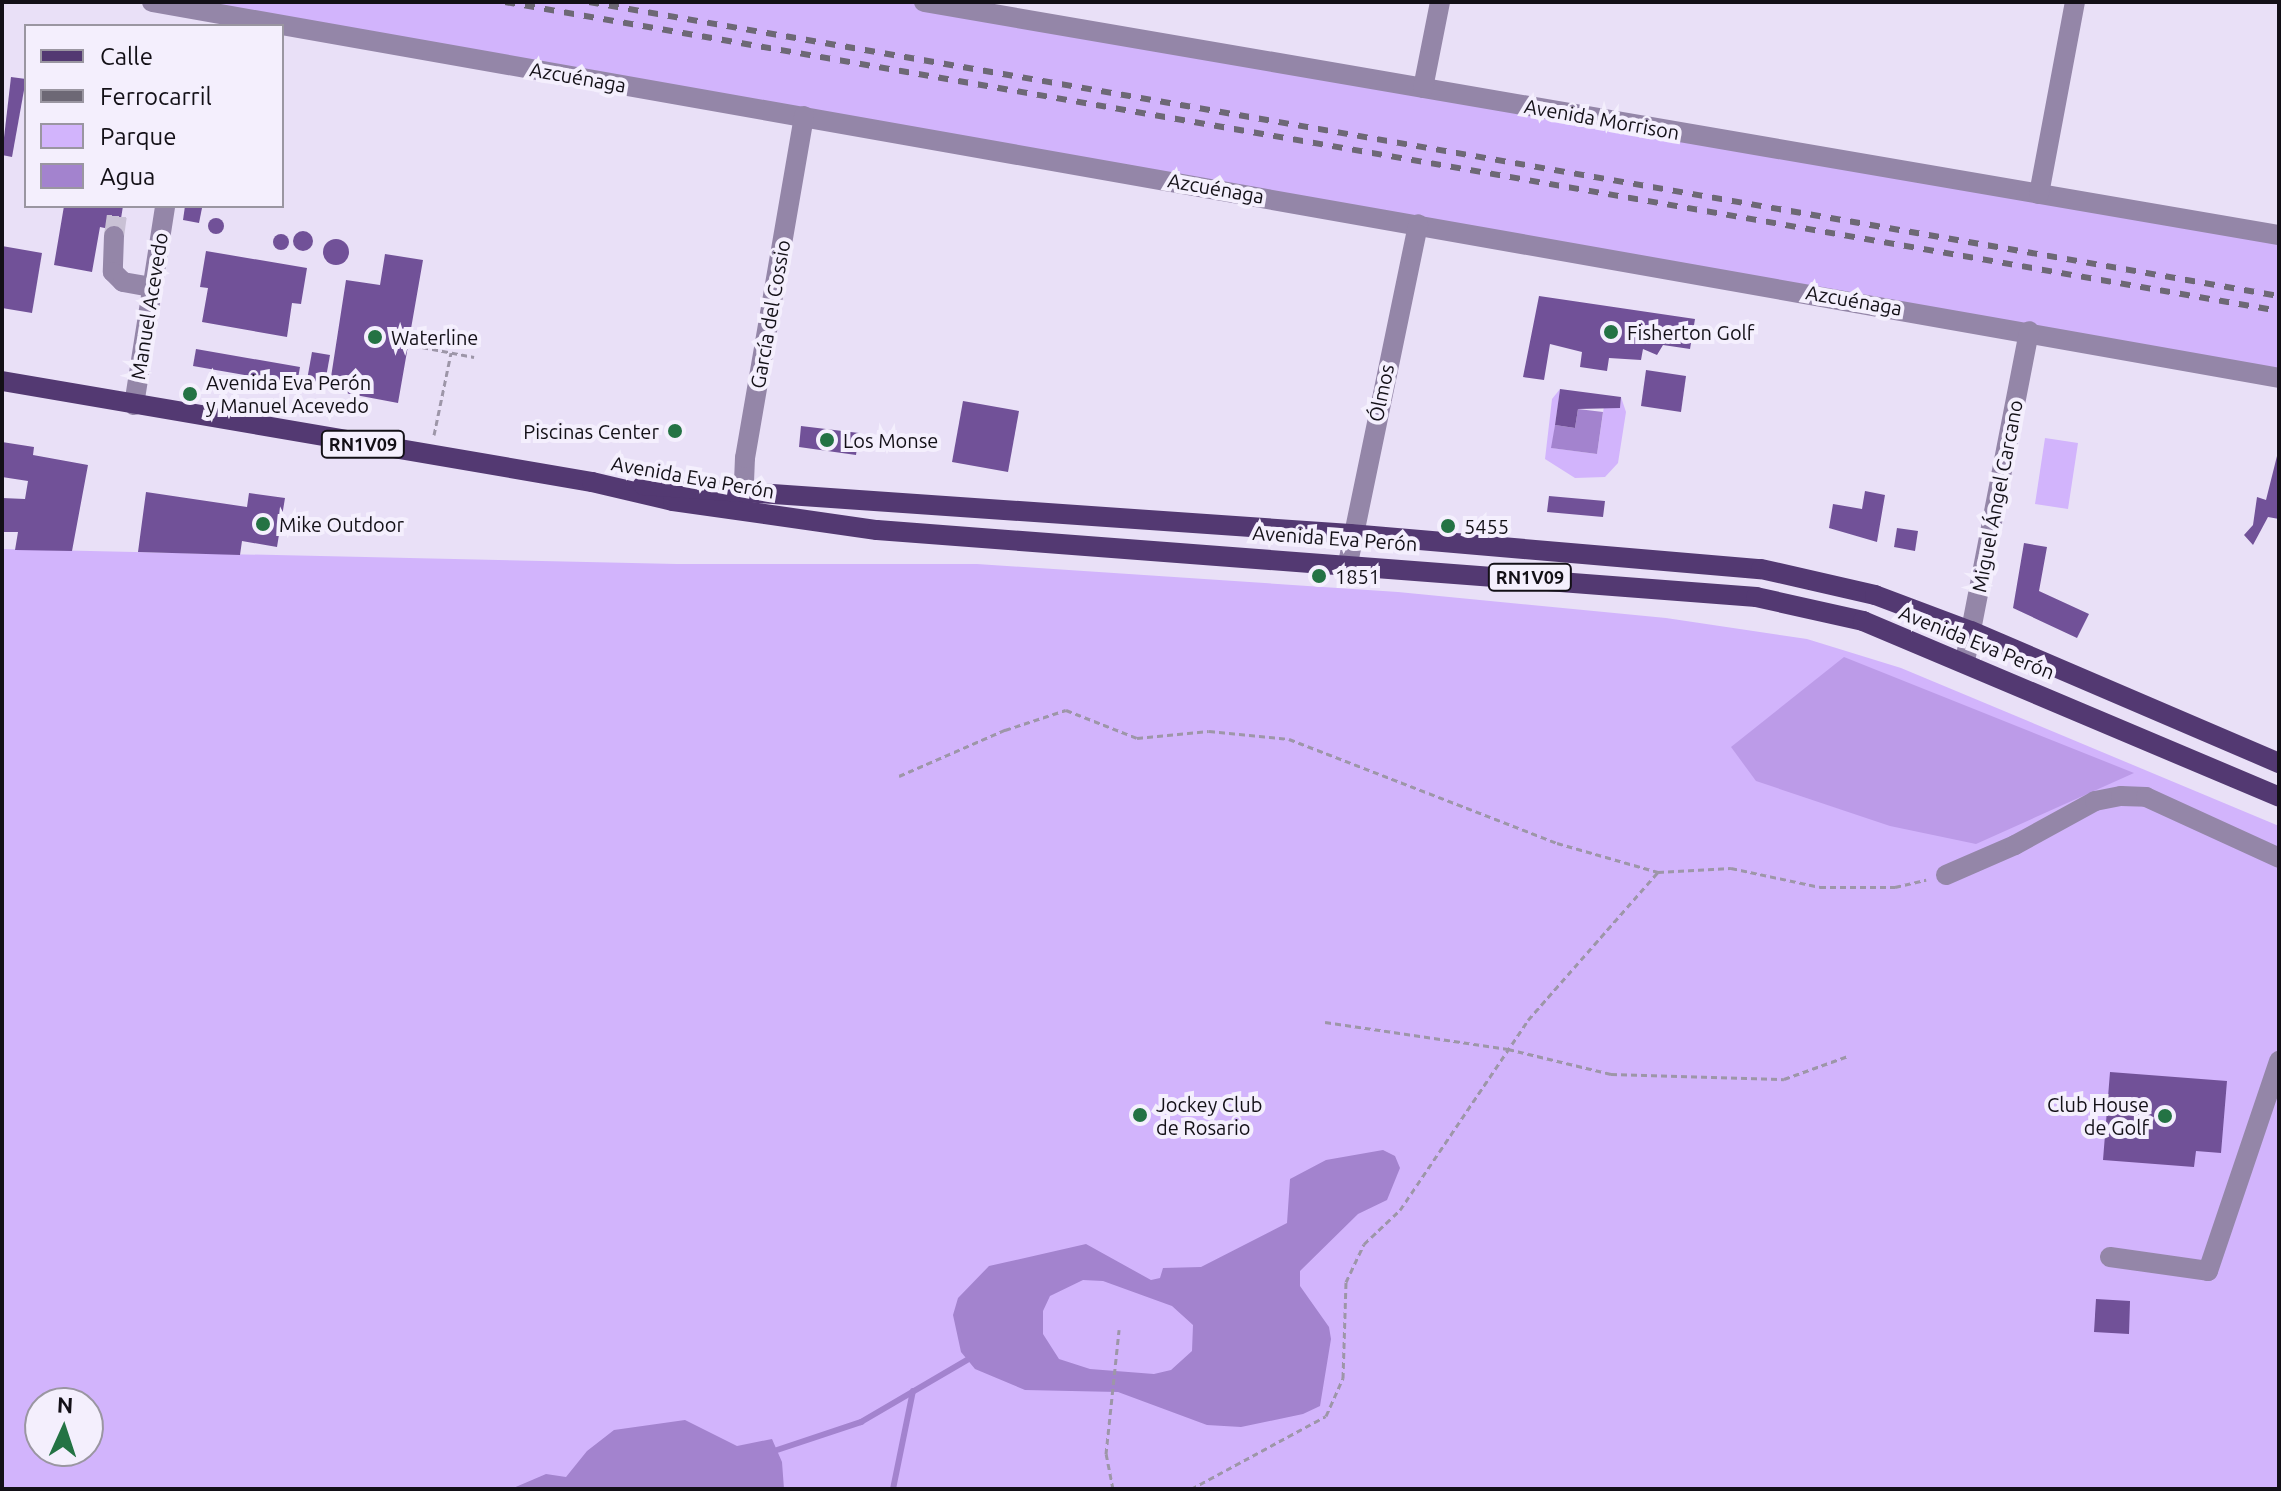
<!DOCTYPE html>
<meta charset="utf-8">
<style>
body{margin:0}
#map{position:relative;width:2281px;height:1491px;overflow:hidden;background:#e9e0f7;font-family:Ubuntu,sans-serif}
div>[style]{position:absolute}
.green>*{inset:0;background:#d2b4fc}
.forest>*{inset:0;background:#bc9be8}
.water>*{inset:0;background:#a383ce}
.stream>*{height:6px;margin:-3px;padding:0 3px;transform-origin:3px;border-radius:3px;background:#a383ce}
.building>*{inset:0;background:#715198}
.round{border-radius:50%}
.minor-tunnel>*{height:20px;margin-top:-10px;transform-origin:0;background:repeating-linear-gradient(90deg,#c9c1d5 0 20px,transparent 0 30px)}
.path>*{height:3px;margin-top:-1.5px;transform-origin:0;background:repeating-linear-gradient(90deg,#9d96a8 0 6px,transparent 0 10px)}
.minor>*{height:20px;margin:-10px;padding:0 10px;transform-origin:10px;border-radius:10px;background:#9486a8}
.major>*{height:20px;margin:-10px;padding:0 10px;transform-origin:10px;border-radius:10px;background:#533972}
.rail>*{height:6px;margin-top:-3px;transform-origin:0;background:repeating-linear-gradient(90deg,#6d6875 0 10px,transparent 0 20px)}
.dots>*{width:22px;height:22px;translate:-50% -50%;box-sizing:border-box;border:4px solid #f4effd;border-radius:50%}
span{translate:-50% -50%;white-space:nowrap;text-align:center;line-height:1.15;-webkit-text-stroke:8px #f4effd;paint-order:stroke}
.shield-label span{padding:2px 6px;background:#f4effd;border:2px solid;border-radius:6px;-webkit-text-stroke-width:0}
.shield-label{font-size:18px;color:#131017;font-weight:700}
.street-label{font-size:20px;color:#131017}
.poi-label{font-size:20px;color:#131017}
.left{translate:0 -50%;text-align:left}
.right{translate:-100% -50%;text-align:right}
.frame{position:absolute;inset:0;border:4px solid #131017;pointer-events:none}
.legend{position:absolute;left:24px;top:24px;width:260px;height:184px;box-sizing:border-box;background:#f4effd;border:2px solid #9a96a1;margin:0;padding:10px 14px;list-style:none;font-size:24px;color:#131017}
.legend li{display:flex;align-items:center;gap:16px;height:40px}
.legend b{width:40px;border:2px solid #9a96a1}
.north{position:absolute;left:24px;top:1387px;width:80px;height:80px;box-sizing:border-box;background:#f4effd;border:2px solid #9a96a1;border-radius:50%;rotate:3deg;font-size:22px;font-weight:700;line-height:32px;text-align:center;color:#131017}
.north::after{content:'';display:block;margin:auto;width:28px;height:36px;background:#247344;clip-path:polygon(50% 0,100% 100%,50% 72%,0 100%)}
</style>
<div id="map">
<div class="green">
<div style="clip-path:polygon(152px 2px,924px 2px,2279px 235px,2279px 378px)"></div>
<div style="clip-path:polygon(1560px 389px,1552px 448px,1597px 454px,1604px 406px,1620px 408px,1621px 397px,1626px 412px,1618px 463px,1605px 477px,1575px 478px,1545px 459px,1552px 399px)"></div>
<div style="clip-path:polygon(2045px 438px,2078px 443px,2068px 509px,2035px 504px)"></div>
<div style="clip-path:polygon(evenodd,2px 549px,677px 564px,977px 564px,1398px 592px,1666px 618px,1807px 639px,1901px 668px,2279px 826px,2279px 1489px,2px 1489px,2px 549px,40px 1403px,88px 1403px,88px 1451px,40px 1451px,40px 1403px)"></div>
</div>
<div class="forest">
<div style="clip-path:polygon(1844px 657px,2134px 773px,1976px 844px,1890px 826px,1756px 781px,1731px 747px)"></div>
</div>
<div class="water">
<div style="clip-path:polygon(1578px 409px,1603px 412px,1597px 454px,1551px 448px,1555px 425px,1575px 428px)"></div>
<div style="clip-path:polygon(evenodd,1383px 1150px,1395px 1156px,1400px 1168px,1387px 1200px,1358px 1214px,1300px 1271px,1300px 1286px,1329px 1327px,1331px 1339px,1320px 1406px,1303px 1414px,1241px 1427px,1207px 1425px,1118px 1392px,1025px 1390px,975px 1369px,961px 1352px,953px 1315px,958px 1298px,989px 1266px,1086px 1244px,1151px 1280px,1160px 1278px,1163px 1268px,1201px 1267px,1287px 1223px,1290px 1179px,1326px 1160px,1383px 1150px,1083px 1280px,1103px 1281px,1172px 1306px,1193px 1325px,1192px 1351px,1171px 1370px,1154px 1374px,1090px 1369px,1059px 1359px,1043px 1334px,1043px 1311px,1050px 1296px,1083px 1280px)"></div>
<div style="clip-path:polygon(685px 1420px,737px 1446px,772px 1439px,782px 1462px,784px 1489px,511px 1489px,546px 1474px,566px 1477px,587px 1451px,614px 1430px)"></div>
</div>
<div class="stream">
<div style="left:777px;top:1450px;width:89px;rotate:-18.4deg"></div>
<div style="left:861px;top:1422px;width:123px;rotate:-30.3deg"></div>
<div style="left:893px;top:1489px;width:100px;rotate:-78.5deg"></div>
</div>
<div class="building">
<div style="clip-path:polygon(11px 77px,26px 79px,12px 157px,2px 155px)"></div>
<div style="clip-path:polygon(64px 206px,123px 206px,119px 231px,100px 227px,92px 272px,54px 265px)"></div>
<div style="clip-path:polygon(185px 206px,202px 208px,199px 223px,183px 220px)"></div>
<div class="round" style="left:208px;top:218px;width:16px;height:16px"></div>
<div class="round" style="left:293px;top:231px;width:20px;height:20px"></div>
<div class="round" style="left:273px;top:234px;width:16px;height:16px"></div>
<div class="round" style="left:323px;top:239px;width:26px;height:26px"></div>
<div style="clip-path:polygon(2px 246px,42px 253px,32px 313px,2px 308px)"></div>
<div style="clip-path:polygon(206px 251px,307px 268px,301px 304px,292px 303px,287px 337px,202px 322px,208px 288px,200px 287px)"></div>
<div style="clip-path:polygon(385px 254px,423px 260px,398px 403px,329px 390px,346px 280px,380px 285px)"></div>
<div style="clip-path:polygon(1539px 296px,1695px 319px,1690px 349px,1663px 345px,1657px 355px,1643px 349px,1641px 360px,1609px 358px,1607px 371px,1580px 367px,1582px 352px,1550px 344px,1544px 380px,1523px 377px)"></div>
<div style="clip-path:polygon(196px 349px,300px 367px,297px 384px,193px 366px)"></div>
<div style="clip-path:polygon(312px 352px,330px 355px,325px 383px,307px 380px)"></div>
<div style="clip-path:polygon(1646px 370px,1686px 376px,1681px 412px,1641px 406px)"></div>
<div style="clip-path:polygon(1560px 389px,1621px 397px,1620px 408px,1578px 409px,1575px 428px,1555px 425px)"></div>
<div style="clip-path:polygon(963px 401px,1019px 411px,1008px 472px,952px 462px)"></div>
<div style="clip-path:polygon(801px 426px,859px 433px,856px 455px,799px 447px)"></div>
<div style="clip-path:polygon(2px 442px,34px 447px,33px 455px,88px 465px,72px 551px,15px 550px,18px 532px,2px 532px,2px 498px,25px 499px,28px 481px,2px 477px)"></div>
<div style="clip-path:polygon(2279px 448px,2279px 519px,2268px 517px,2253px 545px,2244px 535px,2253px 525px,2257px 497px,2266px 500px)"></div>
<div style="clip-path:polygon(1865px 491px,1885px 495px,1877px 542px,1829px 528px,1833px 504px,1862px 509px)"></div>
<div style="clip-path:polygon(146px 492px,247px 507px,249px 493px,285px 498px,277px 547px,242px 541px,240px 555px,138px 552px)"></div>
<div style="clip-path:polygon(1549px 496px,1605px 501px,1603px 517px,1547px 512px)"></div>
<div style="clip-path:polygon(1897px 528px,1918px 531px,1915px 551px,1894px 547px)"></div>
<div style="clip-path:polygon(2024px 543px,2047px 547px,2039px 591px,2089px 614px,2077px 638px,2013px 608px)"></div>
<div style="clip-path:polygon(2110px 1072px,2227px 1081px,2221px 1153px,2196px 1151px,2194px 1167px,2103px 1160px)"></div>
<div style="clip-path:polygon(2096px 1299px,2130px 1301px,2129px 1334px,2094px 1332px)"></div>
</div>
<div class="minor-tunnel">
<div style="left:114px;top:236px;width:30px;rotate:-82deg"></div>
</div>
<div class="path">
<div style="left:422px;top:347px;width:53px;rotate:10.9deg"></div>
<div style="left:434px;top:435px;width:84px;rotate:-78.3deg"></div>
<div style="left:899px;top:776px;width:116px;rotate:-23.5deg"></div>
<div style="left:1005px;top:730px;width:64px;rotate:-18.2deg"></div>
<div style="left:1066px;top:710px;width:76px;rotate:21.5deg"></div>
<div style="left:1137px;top:738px;width:72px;rotate:-5.6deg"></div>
<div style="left:1209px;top:731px;width:80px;rotate:5.7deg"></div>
<div style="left:1289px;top:739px;width:287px;rotate:21.2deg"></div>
<div style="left:1557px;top:843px;width:105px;rotate:16deg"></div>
<div style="left:1325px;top:1022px;width:185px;rotate:8.4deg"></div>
<div style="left:1508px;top:1049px;width:106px;rotate:13.6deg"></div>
<div style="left:1611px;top:1074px;width:173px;rotate:1.7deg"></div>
<div style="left:1784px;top:1079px;width:68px;rotate:-19.8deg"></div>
<div style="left:1113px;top:1489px;width:36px;rotate:-101deg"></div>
<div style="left:1106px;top:1454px;width:125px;rotate:-84deg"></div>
<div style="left:1191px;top:1489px;width:153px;rotate:-28.4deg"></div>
<div style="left:1326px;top:1416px;width:42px;rotate:-65.9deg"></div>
<div style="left:1343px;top:1378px;width:96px;rotate:-88.2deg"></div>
<div style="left:1346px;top:1282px;width:42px;rotate:-64.7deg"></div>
<div style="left:1364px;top:1244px;width:50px;rotate:-43.4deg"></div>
<div style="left:1400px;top:1210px;width:229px;rotate:-56deg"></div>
<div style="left:1528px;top:1020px;width:197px;rotate:-48.7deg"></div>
<div style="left:1658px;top:872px;width:73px;rotate:-3.1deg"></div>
<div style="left:1731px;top:868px;width:91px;rotate:12.1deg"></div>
<div style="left:1820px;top:887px;width:75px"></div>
<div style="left:1895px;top:887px;width:32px;rotate:-13deg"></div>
</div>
<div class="minor">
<div style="left:152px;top:2px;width:2160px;rotate:10.02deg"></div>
<div style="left:924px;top:2px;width:1375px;rotate:9.76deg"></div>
<div style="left:1423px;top:88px;width:88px;rotate:-78.8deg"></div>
<div style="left:2039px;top:194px;width:195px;rotate:-79.4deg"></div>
<div style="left:114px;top:236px;width:36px;rotate:92deg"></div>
<div style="left:113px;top:272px;width:14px;rotate:45deg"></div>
<div style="left:123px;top:282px;width:28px;rotate:10deg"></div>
<div style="left:134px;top:405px;width:201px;rotate:-81.1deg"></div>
<div style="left:743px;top:507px;width:49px;rotate:-87.7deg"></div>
<div style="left:745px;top:458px;width:347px;rotate:-80.2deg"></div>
<div style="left:1348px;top:563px;width:346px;rotate:-78.3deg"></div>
<div style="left:1965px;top:661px;width:336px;rotate:-79deg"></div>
<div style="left:1946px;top:875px;width:75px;rotate:-23.5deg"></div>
<div style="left:2015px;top:845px;width:91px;rotate:-28.8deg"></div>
<div style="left:2095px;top:801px;width:26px;rotate:-11deg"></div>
<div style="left:2121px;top:796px;width:25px;rotate:2deg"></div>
<div style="left:2146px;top:797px;width:146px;rotate:24.6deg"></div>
<div style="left:2110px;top:1257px;width:99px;rotate:8.1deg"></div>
<div style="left:2208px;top:1271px;width:222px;rotate:-71.3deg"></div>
</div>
<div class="major">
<div style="left:2px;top:381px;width:599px;rotate:9.71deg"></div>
<div style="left:592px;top:482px;width:83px;rotate:13.2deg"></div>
<div style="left:673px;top:501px;width:206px;rotate:8.1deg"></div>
<div style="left:877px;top:530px;width:882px;rotate:4.36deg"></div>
<div style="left:1756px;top:597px;width:110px;rotate:12.6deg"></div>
<div style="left:1863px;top:621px;width:452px;rotate:22.9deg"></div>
<div style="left:643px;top:485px;width:709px;rotate:3.96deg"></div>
<div style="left:1350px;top:534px;width:412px;rotate:4.9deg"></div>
<div style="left:1761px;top:569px;width:117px;rotate:12.8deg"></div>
<div style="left:1875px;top:595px;width:103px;rotate:20.6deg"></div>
<div style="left:1971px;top:631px;width:335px;rotate:23.2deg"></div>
</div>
<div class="rail">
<div style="left:505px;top:2px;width:1801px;rotate:9.88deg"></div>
<div style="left:589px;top:2px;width:1715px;rotate:9.87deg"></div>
</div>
<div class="dots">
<div style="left:1611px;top:332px;background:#247344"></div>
<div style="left:375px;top:337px;background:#247344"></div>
<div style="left:190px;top:394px;background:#247344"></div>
<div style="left:675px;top:431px;background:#247344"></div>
<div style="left:827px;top:440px;background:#247344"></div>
<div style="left:263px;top:524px;background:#247344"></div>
<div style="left:1448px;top:526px;background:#247344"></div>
<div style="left:1319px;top:576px;background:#247344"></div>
<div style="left:1140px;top:1115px;background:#247344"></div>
<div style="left:2165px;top:1116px;background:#247344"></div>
</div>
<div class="shield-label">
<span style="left:363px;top:444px">RN1V09</span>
<span style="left:1530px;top:577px">RN1V09</span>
</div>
<div class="street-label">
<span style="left:578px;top:77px;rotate:10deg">Azcuénaga</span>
<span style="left:1602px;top:119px;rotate:10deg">Avenida Morrison</span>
<span style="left:1216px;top:188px;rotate:10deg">Azcuénaga</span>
<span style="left:1854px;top:300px;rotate:10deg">Azcuénaga</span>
<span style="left:149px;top:306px;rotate:-81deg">Manuel Acevedo</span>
<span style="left:770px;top:314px;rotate:-80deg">García del Cossio</span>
<span style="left:1381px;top:393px;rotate:-78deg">Ólmos</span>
<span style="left:693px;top:477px;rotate:10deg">Avenida Eva Perón</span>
<span style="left:1997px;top:496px;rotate:-79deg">Miguel Ángel Carcano</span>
<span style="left:1335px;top:538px;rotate:4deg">Avenida Eva Perón</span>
<span style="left:1977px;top:642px;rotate:22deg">Avenida Eva Perón</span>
</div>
<div class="poi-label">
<span class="left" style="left:1627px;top:332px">Fisherton Golf</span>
<span class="left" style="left:391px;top:337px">Waterline</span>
<span class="left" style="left:206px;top:394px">Avenida Eva Perón<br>y Manuel Acevedo</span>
<span class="right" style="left:659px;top:431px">Piscinas Center</span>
<span class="left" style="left:843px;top:440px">Los Monse</span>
<span class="left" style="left:279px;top:524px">Mike Outdoor</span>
<span class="left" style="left:1464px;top:526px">5455</span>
<span class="left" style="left:1335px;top:576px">1851</span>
<span class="left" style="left:1156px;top:1116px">Jockey Club<br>de Rosario</span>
<span class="right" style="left:2149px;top:1116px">Club House<br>de Golf</span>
</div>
<div class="frame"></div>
<ul class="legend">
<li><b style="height:10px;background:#533972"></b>Calle</li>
<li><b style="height:10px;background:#6d6875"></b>Ferrocarril</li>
<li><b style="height:22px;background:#d2b4fc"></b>Parque</li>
<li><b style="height:22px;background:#a383ce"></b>Agua</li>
</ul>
<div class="north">N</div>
</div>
